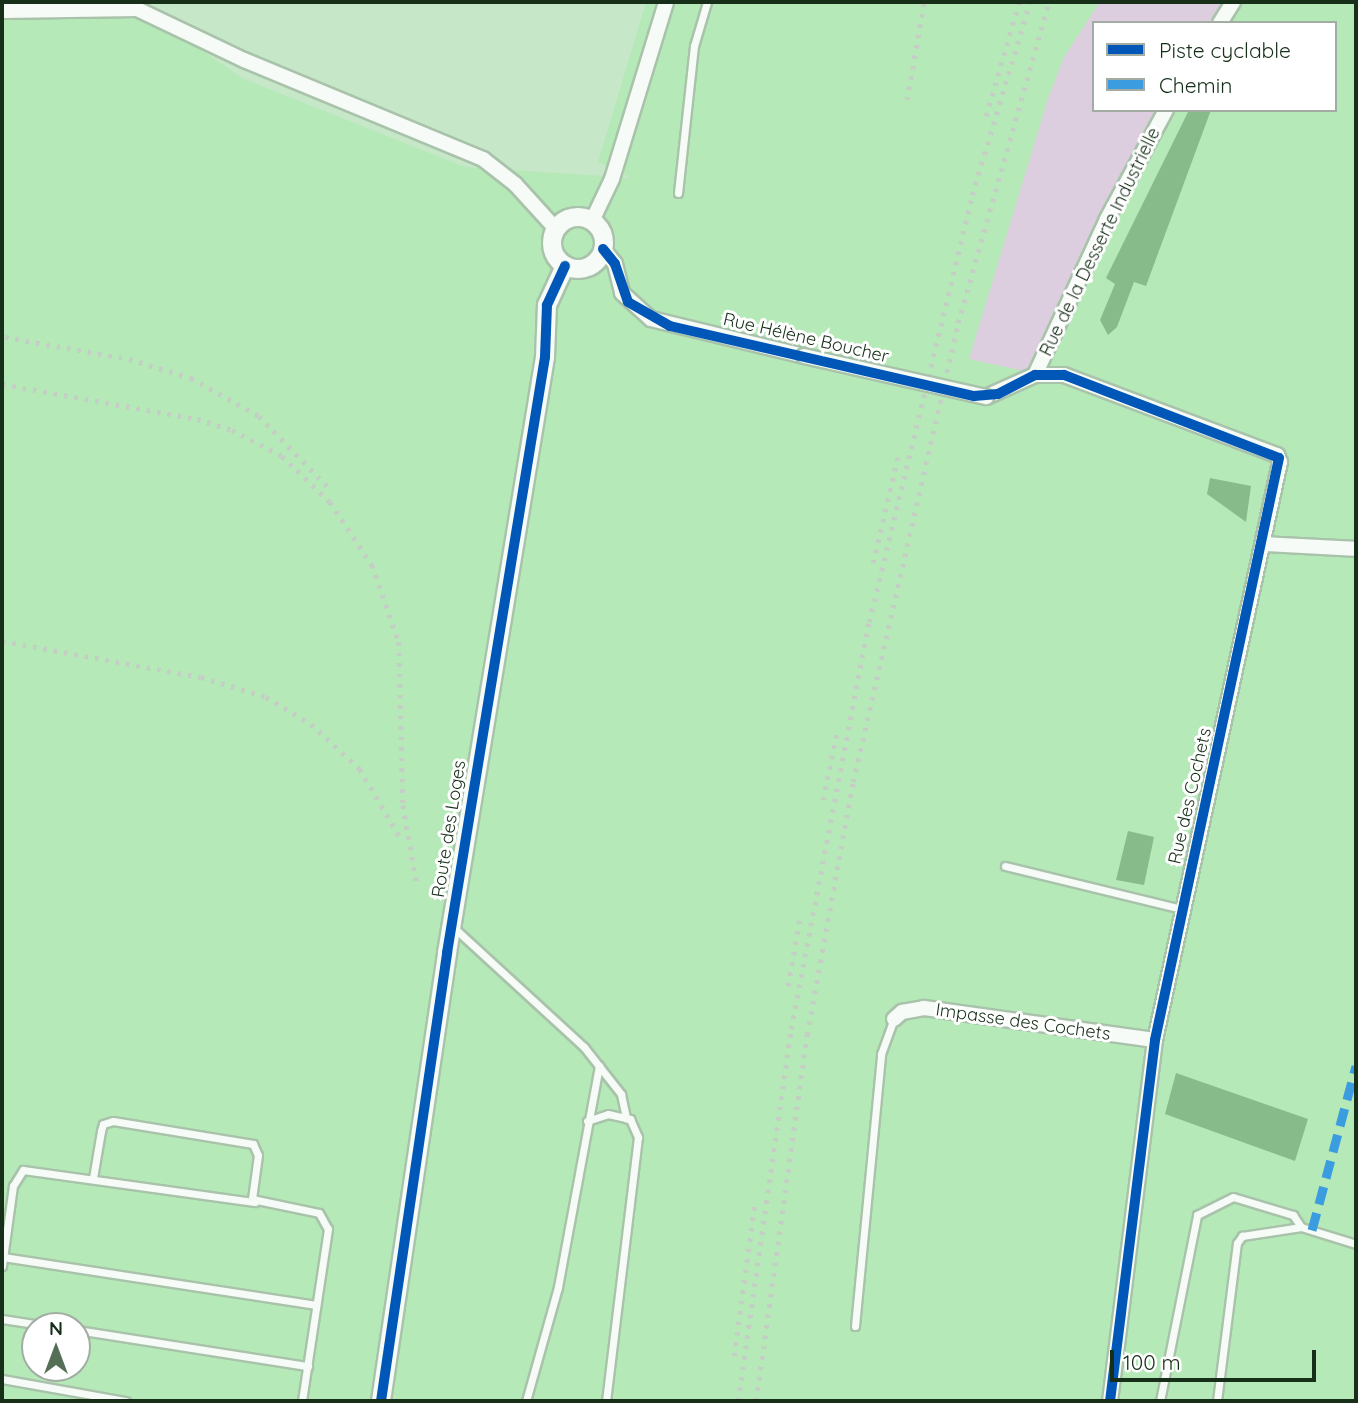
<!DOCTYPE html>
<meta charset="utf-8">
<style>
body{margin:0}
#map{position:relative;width:1358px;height:1403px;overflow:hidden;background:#c6e7c8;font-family:Quicksand,sans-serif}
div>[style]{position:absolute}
.built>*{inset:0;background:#b5e9b8}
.green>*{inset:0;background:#ddcedf}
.water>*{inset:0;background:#87bc8a}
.roads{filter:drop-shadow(2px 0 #a9c3ab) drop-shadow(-2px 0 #a9c3ab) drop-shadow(0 2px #a9c3ab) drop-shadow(0 -2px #a9c3ab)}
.service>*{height:7px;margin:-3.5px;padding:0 3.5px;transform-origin:3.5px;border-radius:3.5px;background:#f6fbf7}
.minor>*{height:14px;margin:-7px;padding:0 7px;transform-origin:7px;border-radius:7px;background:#f6fbf7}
.tertiary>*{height:18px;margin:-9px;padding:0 9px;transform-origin:9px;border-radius:9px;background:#f6fbf7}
.tertiary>.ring{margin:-9px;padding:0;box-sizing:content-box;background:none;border:18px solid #f6fbf7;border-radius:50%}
.rail>*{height:4.5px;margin-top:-2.25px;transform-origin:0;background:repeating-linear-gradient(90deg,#c4cec5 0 3.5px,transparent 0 10.5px)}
.bridges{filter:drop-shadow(2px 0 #a9c3ab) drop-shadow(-2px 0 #a9c3ab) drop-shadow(0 2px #a9c3ab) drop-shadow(0 -2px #a9c3ab)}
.minor-bridge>*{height:14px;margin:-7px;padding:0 7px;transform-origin:7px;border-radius:7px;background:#f6fbf7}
.quiet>*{height:9px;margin-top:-4.5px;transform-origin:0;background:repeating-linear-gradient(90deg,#3b9ddf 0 18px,transparent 0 27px)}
.cycleway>*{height:10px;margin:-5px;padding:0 5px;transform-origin:5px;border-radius:5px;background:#0057b8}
span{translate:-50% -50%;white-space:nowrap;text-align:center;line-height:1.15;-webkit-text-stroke:6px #fff;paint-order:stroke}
.street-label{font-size:18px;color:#172f19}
.frame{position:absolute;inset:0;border:4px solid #172f19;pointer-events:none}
.legend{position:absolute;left:1092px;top:21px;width:245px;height:91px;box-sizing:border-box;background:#fff;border:2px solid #a2aca3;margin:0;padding:9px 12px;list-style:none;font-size:21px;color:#172f19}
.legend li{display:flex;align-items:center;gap:14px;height:35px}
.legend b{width:35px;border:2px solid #a2aca3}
.north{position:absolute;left:21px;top:1312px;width:70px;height:70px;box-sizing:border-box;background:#fff;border:2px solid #a2aca3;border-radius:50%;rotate:0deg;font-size:19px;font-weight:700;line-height:28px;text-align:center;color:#172f19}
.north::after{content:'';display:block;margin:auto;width:24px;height:32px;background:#546f56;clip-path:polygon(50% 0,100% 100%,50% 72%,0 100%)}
.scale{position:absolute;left:1110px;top:1350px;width:206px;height:32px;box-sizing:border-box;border:4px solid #172f19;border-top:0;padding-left:9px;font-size:21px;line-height:24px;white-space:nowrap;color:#172f19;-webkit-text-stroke:5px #fff;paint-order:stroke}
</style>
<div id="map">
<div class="built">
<div style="clip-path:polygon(evenodd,646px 2px,1100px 2px,1064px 57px,1048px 99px,970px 358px,1167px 110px,1335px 110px,1335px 23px,1222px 23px,1235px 2px,1356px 2px,1356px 1401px,2px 1401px,2px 13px,148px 14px,244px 79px,465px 167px,631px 178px,598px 162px,646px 2px,35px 1326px,77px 1326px,77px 1368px,35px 1368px,35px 1326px)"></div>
</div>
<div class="green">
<div style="clip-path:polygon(1100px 2px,1235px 2px,1222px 23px,1094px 23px,1094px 110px,1167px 110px,1037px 374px,969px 359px,1048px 99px,1064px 57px)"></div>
</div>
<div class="water">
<div style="clip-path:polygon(1189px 110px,1211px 110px,1146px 286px,1134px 282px,1117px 327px,1108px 335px,1100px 320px,1115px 284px,1106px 278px)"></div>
<div style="clip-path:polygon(1210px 478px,1251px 486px,1246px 522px,1207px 494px)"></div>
<div style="clip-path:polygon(1128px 831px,1154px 837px,1144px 885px,1116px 880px)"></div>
<div style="clip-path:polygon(1176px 1073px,1308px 1119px,1295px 1161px,1165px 1114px)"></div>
</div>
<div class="roads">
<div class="service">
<div style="left:678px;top:193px;width:148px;rotate:-83.8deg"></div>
<div style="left:694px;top:46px;width:46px;rotate:-73.5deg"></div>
<div style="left:1005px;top:866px;width:182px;rotate:13.7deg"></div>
<div style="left:452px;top:926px;width:179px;rotate:42.5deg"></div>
<div style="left:584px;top:1047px;width:60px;rotate:51.8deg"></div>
<div style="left:621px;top:1094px;width:25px;rotate:78deg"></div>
<div style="left:587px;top:1121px;width:22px;rotate:-18deg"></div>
<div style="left:608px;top:1114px;width:23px;rotate:13deg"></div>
<div style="left:630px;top:1119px;width:20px;rotate:66deg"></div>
<div style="left:638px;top:1137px;width:266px;rotate:96.9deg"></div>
<div style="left:93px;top:1178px;width:48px;rotate:-80.3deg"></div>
<div style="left:101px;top:1131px;width:7px;rotate:-74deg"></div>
<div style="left:103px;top:1124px;width:10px;rotate:-17deg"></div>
<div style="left:113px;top:1121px;width:142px;rotate:9.3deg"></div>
<div style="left:253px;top:1144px;width:12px;rotate:66deg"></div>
<div style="left:258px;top:1155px;width:44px;rotate:97.8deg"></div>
<div style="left:252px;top:1199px;width:68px;rotate:11.8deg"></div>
<div style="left:319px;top:1213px;width:18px;rotate:61deg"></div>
<div style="left:328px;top:1229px;width:174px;rotate:98.6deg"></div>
<div style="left:3px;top:1257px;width:317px;rotate:8.7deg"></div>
<div style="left:2px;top:1266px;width:81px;rotate:-82.2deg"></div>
<div style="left:13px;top:1186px;width:19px;rotate:-58deg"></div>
<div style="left:23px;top:1170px;width:234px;rotate:7.9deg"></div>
<div style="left:2px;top:1319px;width:47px;rotate:8.7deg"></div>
<div style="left:855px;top:1326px;width:273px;rotate:-84.5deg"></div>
<div style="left:881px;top:1054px;width:37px;rotate:-70deg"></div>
<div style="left:77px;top:1330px;width:234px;rotate:8.9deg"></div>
<div style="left:2px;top:1379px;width:126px;rotate:10.1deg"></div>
<div style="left:526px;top:1401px;width:118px;rotate:-74.3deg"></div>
<div style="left:558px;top:1287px;width:225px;rotate:-79.5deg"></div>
<div style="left:1160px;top:1401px;width:190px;rotate:-78.7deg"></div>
<div style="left:1197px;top:1215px;width:40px;rotate:-26.6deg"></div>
<div style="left:1233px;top:1197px;width:63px;rotate:16.7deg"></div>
<div style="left:1293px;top:1215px;width:14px;rotate:56deg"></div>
<div style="left:1217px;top:1401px;width:159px;rotate:-82.8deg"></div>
<div style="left:1237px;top:1243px;width:9px;rotate:-54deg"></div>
<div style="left:1242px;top:1236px;width:60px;rotate:-8.7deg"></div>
<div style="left:1301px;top:1227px;width:58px;rotate:17.2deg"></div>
</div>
<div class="minor">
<div style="left:2px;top:11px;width:135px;rotate:-0.8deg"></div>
<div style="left:137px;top:9px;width:119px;rotate:25.5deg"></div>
<div style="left:244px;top:60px;width:259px;rotate:22.5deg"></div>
<div style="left:483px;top:159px;width:41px;rotate:38deg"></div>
<div style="left:515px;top:184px;width:61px;rotate:47.7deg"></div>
<div style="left:1220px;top:23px;width:25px;rotate:-58deg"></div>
<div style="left:592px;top:221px;width:47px;rotate:-64.5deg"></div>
<div style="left:612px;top:179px;width:185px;rotate:-73deg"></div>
<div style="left:603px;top:249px;width:19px;rotate:51deg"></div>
<div style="left:615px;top:264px;width:30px;rotate:76deg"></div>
<div style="left:622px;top:293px;width:39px;rotate:42deg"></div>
<div style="left:651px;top:319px;width:157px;rotate:13.6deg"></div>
<div style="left:1035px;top:375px;width:172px;rotate:-65.2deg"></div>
<div style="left:1107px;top:219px;width:124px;rotate:-61.6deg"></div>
<div style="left:986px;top:397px;width:54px;rotate:-24.2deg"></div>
<div style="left:1035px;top:375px;width:29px"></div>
<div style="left:1064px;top:375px;width:228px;rotate:20.6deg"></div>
<div style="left:1277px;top:455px;width:8px;rotate:67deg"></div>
<div style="left:1280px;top:462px;width:591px;rotate:102.2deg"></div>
<div style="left:1155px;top:1040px;width:364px;rotate:97.1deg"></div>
<div style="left:1264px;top:544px;width:92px;rotate:3.1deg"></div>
<div style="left:894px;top:1019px;width:11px;rotate:-41deg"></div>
<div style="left:902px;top:1012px;width:22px;rotate:-10deg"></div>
<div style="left:924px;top:1008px;width:233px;rotate:7.9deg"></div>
</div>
<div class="tertiary">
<div class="ring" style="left:552px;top:217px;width:34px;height:34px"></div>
<div style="left:381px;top:1401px;width:453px;rotate:-81.6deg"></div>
<div style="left:447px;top:953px;width:604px;rotate:-80.66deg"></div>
<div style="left:545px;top:357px;width:52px;rotate:-87.8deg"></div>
<div style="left:547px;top:305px;width:43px;rotate:-65.2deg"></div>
</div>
</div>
<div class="rail">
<div style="left:907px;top:100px;width:99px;rotate:-80.2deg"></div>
<div style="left:986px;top:116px;width:119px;rotate:-73.9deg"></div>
<div style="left:5px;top:337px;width:126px;rotate:10.1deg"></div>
<div style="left:129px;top:359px;width:65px;rotate:17deg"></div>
<div style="left:191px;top:378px;width:78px;rotate:29.2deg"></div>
<div style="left:259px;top:416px;width:98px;rotate:45.8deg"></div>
<div style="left:2px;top:384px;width:198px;rotate:10.2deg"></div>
<div style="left:197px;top:419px;width:37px;rotate:17deg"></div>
<div style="left:232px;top:430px;width:56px;rotate:27.5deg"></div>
<div style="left:282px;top:456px;width:66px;rotate:43.8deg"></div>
<div style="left:330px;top:502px;width:76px;rotate:56.3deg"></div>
<div style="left:372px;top:565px;width:82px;rotate:70.7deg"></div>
<div style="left:399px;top:642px;width:163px;rotate:88.6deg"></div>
<div style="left:403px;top:805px;width:80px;rotate:80deg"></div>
<div style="left:873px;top:563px;width:115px;rotate:-76.9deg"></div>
<div style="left:2px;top:641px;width:202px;rotate:10.3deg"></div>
<div style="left:201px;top:677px;width:68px;rotate:17.1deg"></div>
<div style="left:266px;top:697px;width:52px;rotate:31deg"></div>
<div style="left:311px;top:724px;width:67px;rotate:42.6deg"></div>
<div style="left:360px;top:769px;width:83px;rotate:59.7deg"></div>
<div style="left:823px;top:800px;width:70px;rotate:-78.5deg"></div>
<div style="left:788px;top:986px;width:70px;rotate:-80.1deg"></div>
<div style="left:734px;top:1356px;width:157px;rotate:-82.3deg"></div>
<div style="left:738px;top:1401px;width:376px;rotate:-81.9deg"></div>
<div style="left:791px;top:1029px;width:414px;rotate:-79.2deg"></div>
<div style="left:869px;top:622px;width:439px;rotate:-76.4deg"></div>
<div style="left:972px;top:195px;width:202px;rotate:-73.3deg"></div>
<div style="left:756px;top:1401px;width:370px;rotate:-82.1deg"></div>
<div style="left:807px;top:1035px;width:257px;rotate:-79.7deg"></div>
<div style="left:853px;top:782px;width:471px;rotate:-77.1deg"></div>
<div style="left:958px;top:323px;width:334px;rotate:-74.2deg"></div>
</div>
<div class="bridges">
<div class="minor-bridge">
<div style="left:804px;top:356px;width:187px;rotate:12.7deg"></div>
</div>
</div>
<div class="quiet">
<div style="left:1312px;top:1230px;width:170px;rotate:-75deg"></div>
</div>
<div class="cycleway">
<div style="left:603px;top:249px;width:19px;rotate:51deg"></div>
<div style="left:615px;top:264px;width:40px;rotate:71.1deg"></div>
<div style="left:628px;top:302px;width:48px;rotate:29.7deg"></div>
<div style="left:670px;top:326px;width:312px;rotate:13deg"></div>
<div style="left:974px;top:396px;width:24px;rotate:-5deg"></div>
<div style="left:998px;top:394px;width:42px;rotate:-27.2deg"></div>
<div style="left:1035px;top:375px;width:29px"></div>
<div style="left:1064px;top:375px;width:230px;rotate:21.1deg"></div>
<div style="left:1279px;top:458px;width:595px;rotate:102.03deg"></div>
<div style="left:1155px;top:1040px;width:364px;rotate:97.1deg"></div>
<div style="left:381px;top:1401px;width:453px;rotate:-81.6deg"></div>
<div style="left:447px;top:953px;width:604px;rotate:-80.66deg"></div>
<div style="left:545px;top:357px;width:52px;rotate:-87.8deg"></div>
<div style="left:547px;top:305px;width:43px;rotate:-65.2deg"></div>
</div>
<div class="street-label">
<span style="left:1100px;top:242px;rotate:-64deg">Rue de la Desserte Industrielle</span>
<span style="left:806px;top:338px;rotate:13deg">Rue Hélène Boucher</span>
<span style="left:1190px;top:796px;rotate:-77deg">Rue des Cochets</span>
<span style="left:449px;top:829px;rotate:-81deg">Route des Loges</span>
<span style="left:1023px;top:1022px;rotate:8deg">Impasse des Cochets</span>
</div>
<div class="frame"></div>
<ul class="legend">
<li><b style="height:9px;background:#0057b8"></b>Piste cyclable</li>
<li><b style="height:9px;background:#3b9ddf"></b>Chemin</li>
</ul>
<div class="north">N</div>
<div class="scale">100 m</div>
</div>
